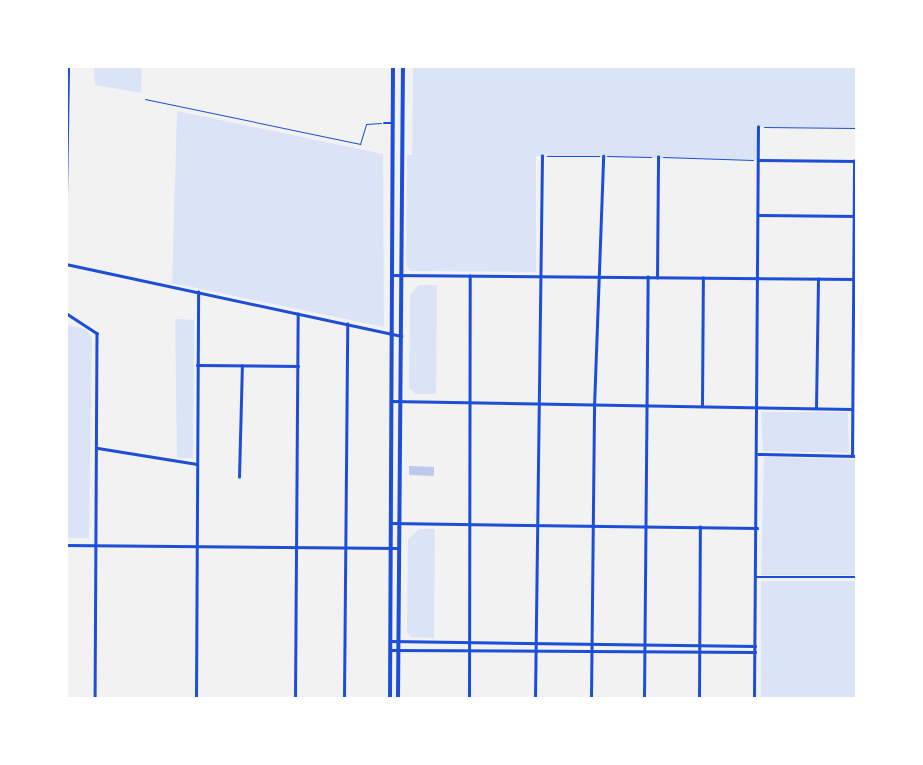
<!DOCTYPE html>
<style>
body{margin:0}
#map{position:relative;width:923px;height:765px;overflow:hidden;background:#f2f2f2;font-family:"Public Sans",sans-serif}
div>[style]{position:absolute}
.green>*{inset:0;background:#dbe4f7}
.building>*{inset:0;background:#bdc9ec}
.path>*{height:1px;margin:-0.5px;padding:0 0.5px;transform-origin:0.5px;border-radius:0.5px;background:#1d4ed8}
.service>*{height:1px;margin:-0.5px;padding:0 0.5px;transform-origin:0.5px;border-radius:0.5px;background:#1d4ed8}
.minor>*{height:2.5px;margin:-1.25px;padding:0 1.25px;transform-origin:1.25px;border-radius:1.25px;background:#1d4ed8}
.secondary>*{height:3.5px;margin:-1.75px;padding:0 1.75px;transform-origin:1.75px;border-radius:1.75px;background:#1d4ed8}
span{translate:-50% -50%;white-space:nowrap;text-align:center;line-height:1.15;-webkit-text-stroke:7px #fff;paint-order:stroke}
.frame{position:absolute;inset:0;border:68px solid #fff;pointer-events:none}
</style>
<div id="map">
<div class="green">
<div style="clip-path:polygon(94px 67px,142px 67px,141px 93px,95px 85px)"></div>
<div style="clip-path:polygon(413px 67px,856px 67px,856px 128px,758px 127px,759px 160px,536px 156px,536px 272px,410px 271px,406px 265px,407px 155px,412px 155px)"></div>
<div style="clip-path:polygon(177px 111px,383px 154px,384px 327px,172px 283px)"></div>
<div style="clip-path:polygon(419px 285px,437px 285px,436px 394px,415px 394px,409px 388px,410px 295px)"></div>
<div style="clip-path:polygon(175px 319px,194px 320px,193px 458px,177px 458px)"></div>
<div style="clip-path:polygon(66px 325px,86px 329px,92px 338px,89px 538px,67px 538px)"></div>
<div style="clip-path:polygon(761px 412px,848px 412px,849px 453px,763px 451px)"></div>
<div style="clip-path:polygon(764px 457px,856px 459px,856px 575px,761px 575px)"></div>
<div style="clip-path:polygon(419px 529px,435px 529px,434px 638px,411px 637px,407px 632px,408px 539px)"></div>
<div style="clip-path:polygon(761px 581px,856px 581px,856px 698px,761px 698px)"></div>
</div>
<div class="building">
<div style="clip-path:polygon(409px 466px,434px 467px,434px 476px,409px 475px)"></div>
</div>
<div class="path">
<div style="left:764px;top:127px;width:92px;rotate:0.6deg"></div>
<div style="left:547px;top:156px;width:52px"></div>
<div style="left:607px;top:156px;width:44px;rotate:1.3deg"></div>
<div style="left:663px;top:157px;width:90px;rotate:1.9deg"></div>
</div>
<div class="service">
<div style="left:145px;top:99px;width:220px;rotate:11.8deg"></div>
<div style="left:360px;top:144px;width:21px;rotate:-73deg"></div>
<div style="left:366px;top:124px;width:15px;rotate:-4deg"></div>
</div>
<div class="minor">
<div style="left:384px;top:123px;width:9px"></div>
<div style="left:759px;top:160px;width:97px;rotate:0.6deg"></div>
<div style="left:66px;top:197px;width:131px;rotate:-89.1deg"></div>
<div style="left:758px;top:215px;width:98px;rotate:0.6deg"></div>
<div style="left:66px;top:264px;width:343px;rotate:12.1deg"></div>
<div style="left:393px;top:275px;width:463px;rotate:0.5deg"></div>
<div style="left:657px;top:278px;width:121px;rotate:-89.5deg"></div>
<div style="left:66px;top:313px;width:37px;rotate:33deg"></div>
<div style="left:97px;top:333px;width:365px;rotate:90.3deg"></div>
<div style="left:197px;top:365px;width:101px;rotate:0.6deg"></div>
<div style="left:392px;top:401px;width:460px;rotate:1deg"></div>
<div style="left:702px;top:406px;width:128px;rotate:-89.6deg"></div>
<div style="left:816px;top:408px;width:129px;rotate:-89.1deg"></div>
<div style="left:98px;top:448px;width:100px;rotate:9.2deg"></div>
<div style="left:758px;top:454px;width:98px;rotate:1.2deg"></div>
<div style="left:852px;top:456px;width:295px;rotate:-89.6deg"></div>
<div style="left:239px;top:477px;width:111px;rotate:-88.5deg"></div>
<div style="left:391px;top:523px;width:366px;rotate:0.8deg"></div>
<div style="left:66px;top:545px;width:333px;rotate:0.5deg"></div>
<div style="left:756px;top:577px;width:100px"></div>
<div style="left:391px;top:641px;width:364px;rotate:0.8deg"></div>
<div style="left:391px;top:650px;width:364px;rotate:0.3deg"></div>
<div style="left:196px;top:698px;width:406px;rotate:-89.7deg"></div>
<div style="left:295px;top:698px;width:384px;rotate:-89.6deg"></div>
<div style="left:344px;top:698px;width:374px;rotate:-89.5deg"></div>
<div style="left:469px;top:698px;width:422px;rotate:-89.9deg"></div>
<div style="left:535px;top:698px;width:542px;rotate:-89.26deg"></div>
<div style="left:591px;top:698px;width:291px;rotate:-89.4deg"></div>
<div style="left:594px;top:407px;width:251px;rotate:-87.9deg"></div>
<div style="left:644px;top:698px;width:421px;rotate:-89.5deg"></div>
<div style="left:699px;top:698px;width:171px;rotate:-89.7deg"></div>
<div style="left:754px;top:698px;width:571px;rotate:-89.6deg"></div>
</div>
<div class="secondary">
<div style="left:390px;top:698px;width:632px;rotate:-89.73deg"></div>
<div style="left:398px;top:698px;width:632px;rotate:-89.55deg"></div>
</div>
<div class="frame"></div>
</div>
